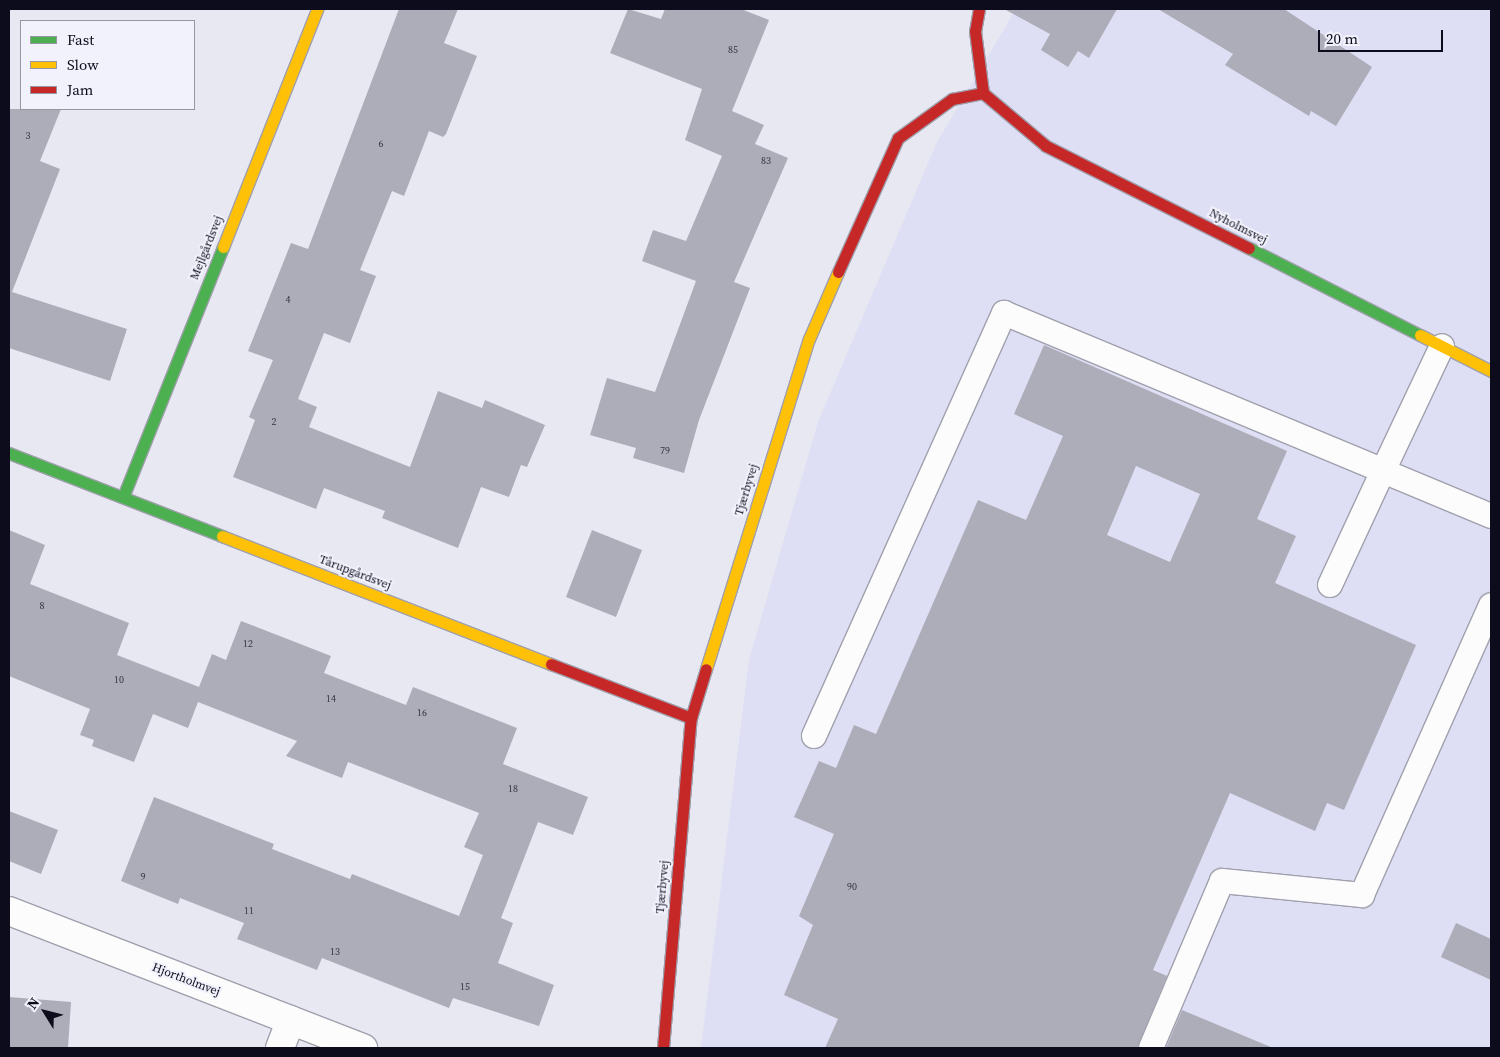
<!DOCTYPE html>
<meta charset="utf-8">
<style>
body{margin:0}
#map{position:relative;width:1500px;height:1057px;overflow:hidden;background:#e8e8f2;font-family:"Source Serif 4",serif}
div>[style]{position:absolute}
.built>*{inset:0;background:#dedef4}
.building>*{inset:0;background:#adadb9}
.roads{filter:drop-shadow(1px 0 #a0a0ad) drop-shadow(-1px 0 #a0a0ad) drop-shadow(0 1px #a0a0ad) drop-shadow(0 -1px #a0a0ad)}
.lane>*{height:24px;margin:-12px;padding:0 12px;transform-origin:12px;border-radius:12px;background:#fcfcfd}
.street>*{height:28px;margin:-14px;padding:0 14px;transform-origin:14px;border-radius:14px;background:#fcfcfd}
.fast>*{height:11px;margin:-5.5px;padding:0 5.5px;transform-origin:5.5px;border-radius:5.5px;background:#4caf50}
.slow>*{height:11px;margin:-5.5px;padding:0 5.5px;transform-origin:5.5px;border-radius:5.5px;background:#ffc107}
.jam>*{height:11px;margin:-5.5px;padding:0 5.5px;transform-origin:5.5px;border-radius:5.5px;background:#c62828}
span{translate:-50% -50%;white-space:nowrap;text-align:center;line-height:1.15;-webkit-text-stroke:4px #f1f2fc;paint-order:stroke}
.number-label{font-size:10px;color:#353443}
.number-label span{-webkit-text-stroke-width:0}
.street-label{font-size:12px;color:#0d0c1c}
.frame{position:absolute;inset:0;border:10px solid #0d0c1c;pointer-events:none}
.legend{position:absolute;left:20px;top:20px;width:175px;height:90px;box-sizing:border-box;background:#f1f2fc;border:1px solid #9696a2;margin:0;padding:6px 9px;list-style:none;font-size:15px;color:#0d0c1c}
.legend li{display:flex;align-items:center;gap:10px;height:25px}
.legend b{width:25px;border:1px solid #9696a2}
.north{position:absolute;left:20px;top:987px;width:50px;height:50px;-webkit-text-stroke:4px #f1f2fc;paint-order:stroke;rotate:306deg;font-size:14px;font-weight:700;line-height:20px;text-align:center;color:#0d0c1c}
.north::after{content:'';display:block;margin:auto;width:18px;height:22px;background:#0d0c1c;clip-path:polygon(50% 0,100% 100%,50% 72%,0 100%)}
.scale{position:absolute;left:1318px;top:30px;width:125px;height:22px;box-sizing:border-box;border:2px solid #0d0c1c;border-top:0;padding-left:6px;font-size:15px;line-height:18px;white-space:nowrap;color:#0d0c1c;-webkit-text-stroke:4px #f1f2fc;paint-order:stroke}
</style>
<div id="map">
<div class="built">
<div style="clip-path:polygon(1016px 9px,1491px 9px,1491px 1048px,701px 1048px,749px 660px,818px 422px,937px 142px)"></div>
</div>
<div class="building">
<div style="clip-path:polygon(399px 9px,458px 9px,444px 43px,477px 56px,446px 134px,443px 137px,429px 131px,404px 196px,392px 191px,360px 270px,376px 276px,350px 343px,324px 333px,298px 399px,317px 407px,309px 427px,410px 467px,438px 391px,482px 408px,485px 400px,545px 425px,527px 467px,521px 465px,509px 497px,481px 487px,458px 548px,382px 518px,385px 511px,324px 488px,316px 509px,233px 477px,255px 420px,249px 417px,273px 360px,248px 351px,291px 243px,308px 249px)"></div>
<div style="clip-path:polygon(628px 9px,661px 19px,665px 9px,741px 9px,769px 20px,732px 111px,764px 125px,755px 144px,788px 158px,734px 282px,750px 288px,699px 420px,684px 473px,633px 458px,636px 448px,590px 435px,607px 378px,655px 392px,696px 281px,642px 261px,653px 230px,686px 241px,722px 156px,685px 140px,702px 89px,610px 53px)"></div>
<div style="clip-path:polygon(1004px 9px,1117px 9px,1089px 58px,1078px 51px,1068px 67px,1041px 50px,1050px 34px)"></div>
<div style="clip-path:polygon(1158px 9px,1284px 9px,1372px 67px,1336px 126px,1311px 111px,1309px 116px,1225px 65px,1233px 54px)"></div>
<div style="clip-path:polygon(9px 109px,61px 109px,40px 161px,60px 169px,12px 292px,127px 329px,110px 381px,9px 348px)"></div>
<div style="clip-path:polygon(evenodd,1044px 345px,1287px 451px,1257px 519px,1296px 536px,1275px 583px,1416px 645px,1344px 810px,1327px 803px,1315px 831px,1230px 793px,1153px 970px,1167px 976px,1137px 1048px,825px 1048px,838px 1019px,784px 995px,813px 925px,799px 916px,834px 834px,794px 817px,819px 761px,836px 768px,854px 725px,876px 734px,978px 500px,1026px 520px,1063px 436px,1014px 414px,1044px 345px,1136px 466px,1200px 494px,1170px 562px,1107px 535px,1136px 466px)"></div>
<div style="clip-path:polygon(9px 530px,45px 545px,30px 584px,129px 623px,117px 655px,199px 687px,212px 654px,226px 660px,241px 621px,331px 656px,324px 673px,406px 705px,413px 687px,517px 728px,503px 764px,588px 797px,573px 835px,538px 822px,501px 918px,513px 923px,498px 963px,554px 985px,539px 1026px,453px 998px,449px 1008px,322px 958px,317px 970px,237px 939px,244px 923px,180px 898px,178px 904px,121px 881px,154px 797px,274px 844px,272px 849px,350px 879px,352px 874px,459px 916px,483px 855px,464px 847px,479px 813px,348px 762px,342px 778px,286px 756px,297px 741px,198px 702px,188px 728px,153px 714px,134px 762px,92px 746px,94px 740px,80px 735px,90px 709px,9px 676px)"></div>
<div style="clip-path:polygon(592px 530px,642px 550px,616px 617px,566px 597px)"></div>
<div style="clip-path:polygon(9px 811px,58px 830px,41px 874px,9px 861px)"></div>
<div style="clip-path:polygon(1456px 923px,1491px 939px,1491px 980px,1441px 957px)"></div>
<div style="clip-path:polygon(9px 997px,71px 1002px,68px 1048px,9px 1048px)"></div>
<div style="clip-path:polygon(1182px 1010px,1273px 1048px,1166px 1048px)"></div>
</div>
<div class="roads">
<div class="lane">
<div style="left:1330px;top:585px;width:126px;rotate:-65.1deg"></div>
<div style="left:1383px;top:471px;width:117px;rotate:22.6deg"></div>
<div style="left:814px;top:736px;width:464px;rotate:-65.8deg"></div>
<div style="left:1004px;top:313px;width:411px;rotate:22.6deg"></div>
<div style="left:1383px;top:471px;width:138px;rotate:-64.7deg"></div>
<div style="left:1151px;top:1048px;width:181px;rotate:-67deg"></div>
<div style="left:1222px;top:881px;width:141px;rotate:5.7deg"></div>
<div style="left:1362px;top:895px;width:317px;rotate:-66deg"></div>
</div>
<div class="street">
<div style="left:9px;top:911px;width:380px;rotate:21.2deg"></div>
<div style="left:280px;top:1048px;width:30px;rotate:-69deg"></div>
</div>
<div class="fast">
<div style="left:1249px;top:248px;width:192px;rotate:27deg"></div>
<div style="left:9px;top:453px;width:229px;rotate:21.3deg"></div>
<div style="left:123px;top:497px;width:269px;rotate:-68.2deg"></div>
</div>
<div class="slow">
<div style="left:223px;top:247px;width:256px;rotate:-68.4deg"></div>
<div style="left:1420px;top:335px;width:80px;rotate:26.9deg"></div>
<div style="left:222px;top:536px;width:353px;rotate:21.3deg"></div>
<div style="left:706px;top:669px;width:346px;rotate:-72.7deg"></div>
<div style="left:809px;top:339px;width:73px;rotate:-66.6deg"></div>
</div>
<div class="jam">
<div style="left:979px;top:9px;width:22px;rotate:100deg"></div>
<div style="left:975px;top:31px;width:63px;rotate:82.6deg"></div>
<div style="left:983px;top:93px;width:82px;rotate:40.1deg"></div>
<div style="left:1046px;top:146px;width:227px;rotate:26.7deg"></div>
<div style="left:838px;top:272px;width:147px;rotate:-65.9deg"></div>
<div style="left:898px;top:138px;width:67px;rotate:-35.8deg"></div>
<div style="left:952px;top:99px;width:32px;rotate:-11deg"></div>
<div style="left:551px;top:664px;width:150px;rotate:21.1deg"></div>
<div style="left:663px;top:1048px;width:331px;rotate:-85.2deg"></div>
<div style="left:691px;top:718px;width:51px;rotate:-73deg"></div>
</div>
</div>
<div class="number-label">
<span style="left:733px;top:50px">85</span>
<span style="left:28px;top:136px">3</span>
<span style="left:381px;top:144px">6</span>
<span style="left:766px;top:161px">83</span>
<span style="left:288px;top:300px">4</span>
<span style="left:274px;top:422px">2</span>
<span style="left:665px;top:451px">79</span>
<span style="left:42px;top:606px">8</span>
<span style="left:248px;top:644px">12</span>
<span style="left:119px;top:680px">10</span>
<span style="left:331px;top:699px">14</span>
<span style="left:422px;top:713px">16</span>
<span style="left:513px;top:789px">18</span>
<span style="left:143px;top:877px">9</span>
<span style="left:852px;top:887px">90</span>
<span style="left:249px;top:911px">11</span>
<span style="left:335px;top:952px">13</span>
<span style="left:465px;top:987px">15</span>
</div>
<div class="street-label">
<span style="left:1238px;top:227px;rotate:27deg">Nyholmsvej</span>
<span style="left:207px;top:248px;rotate:-68deg">Mejlgårdsvej</span>
<span style="left:747px;top:490px;rotate:-73deg">Tjærbyvej</span>
<span style="left:355px;top:573px;rotate:21deg">Tårupgårdsvej</span>
<span style="left:663px;top:887px;rotate:-85deg">Tjærbyvej</span>
<span style="left:186px;top:980px;rotate:21deg">Hjortholmvej</span>
</div>
<div class="frame"></div>
<ul class="legend">
<li><b style="height:6px;background:#4caf50"></b>Fast</li>
<li><b style="height:6px;background:#ffc107"></b>Slow</li>
<li><b style="height:6px;background:#c62828"></b>Jam</li>
</ul>
<div class="north">N</div>
<div class="scale">20 m</div>
</div>
